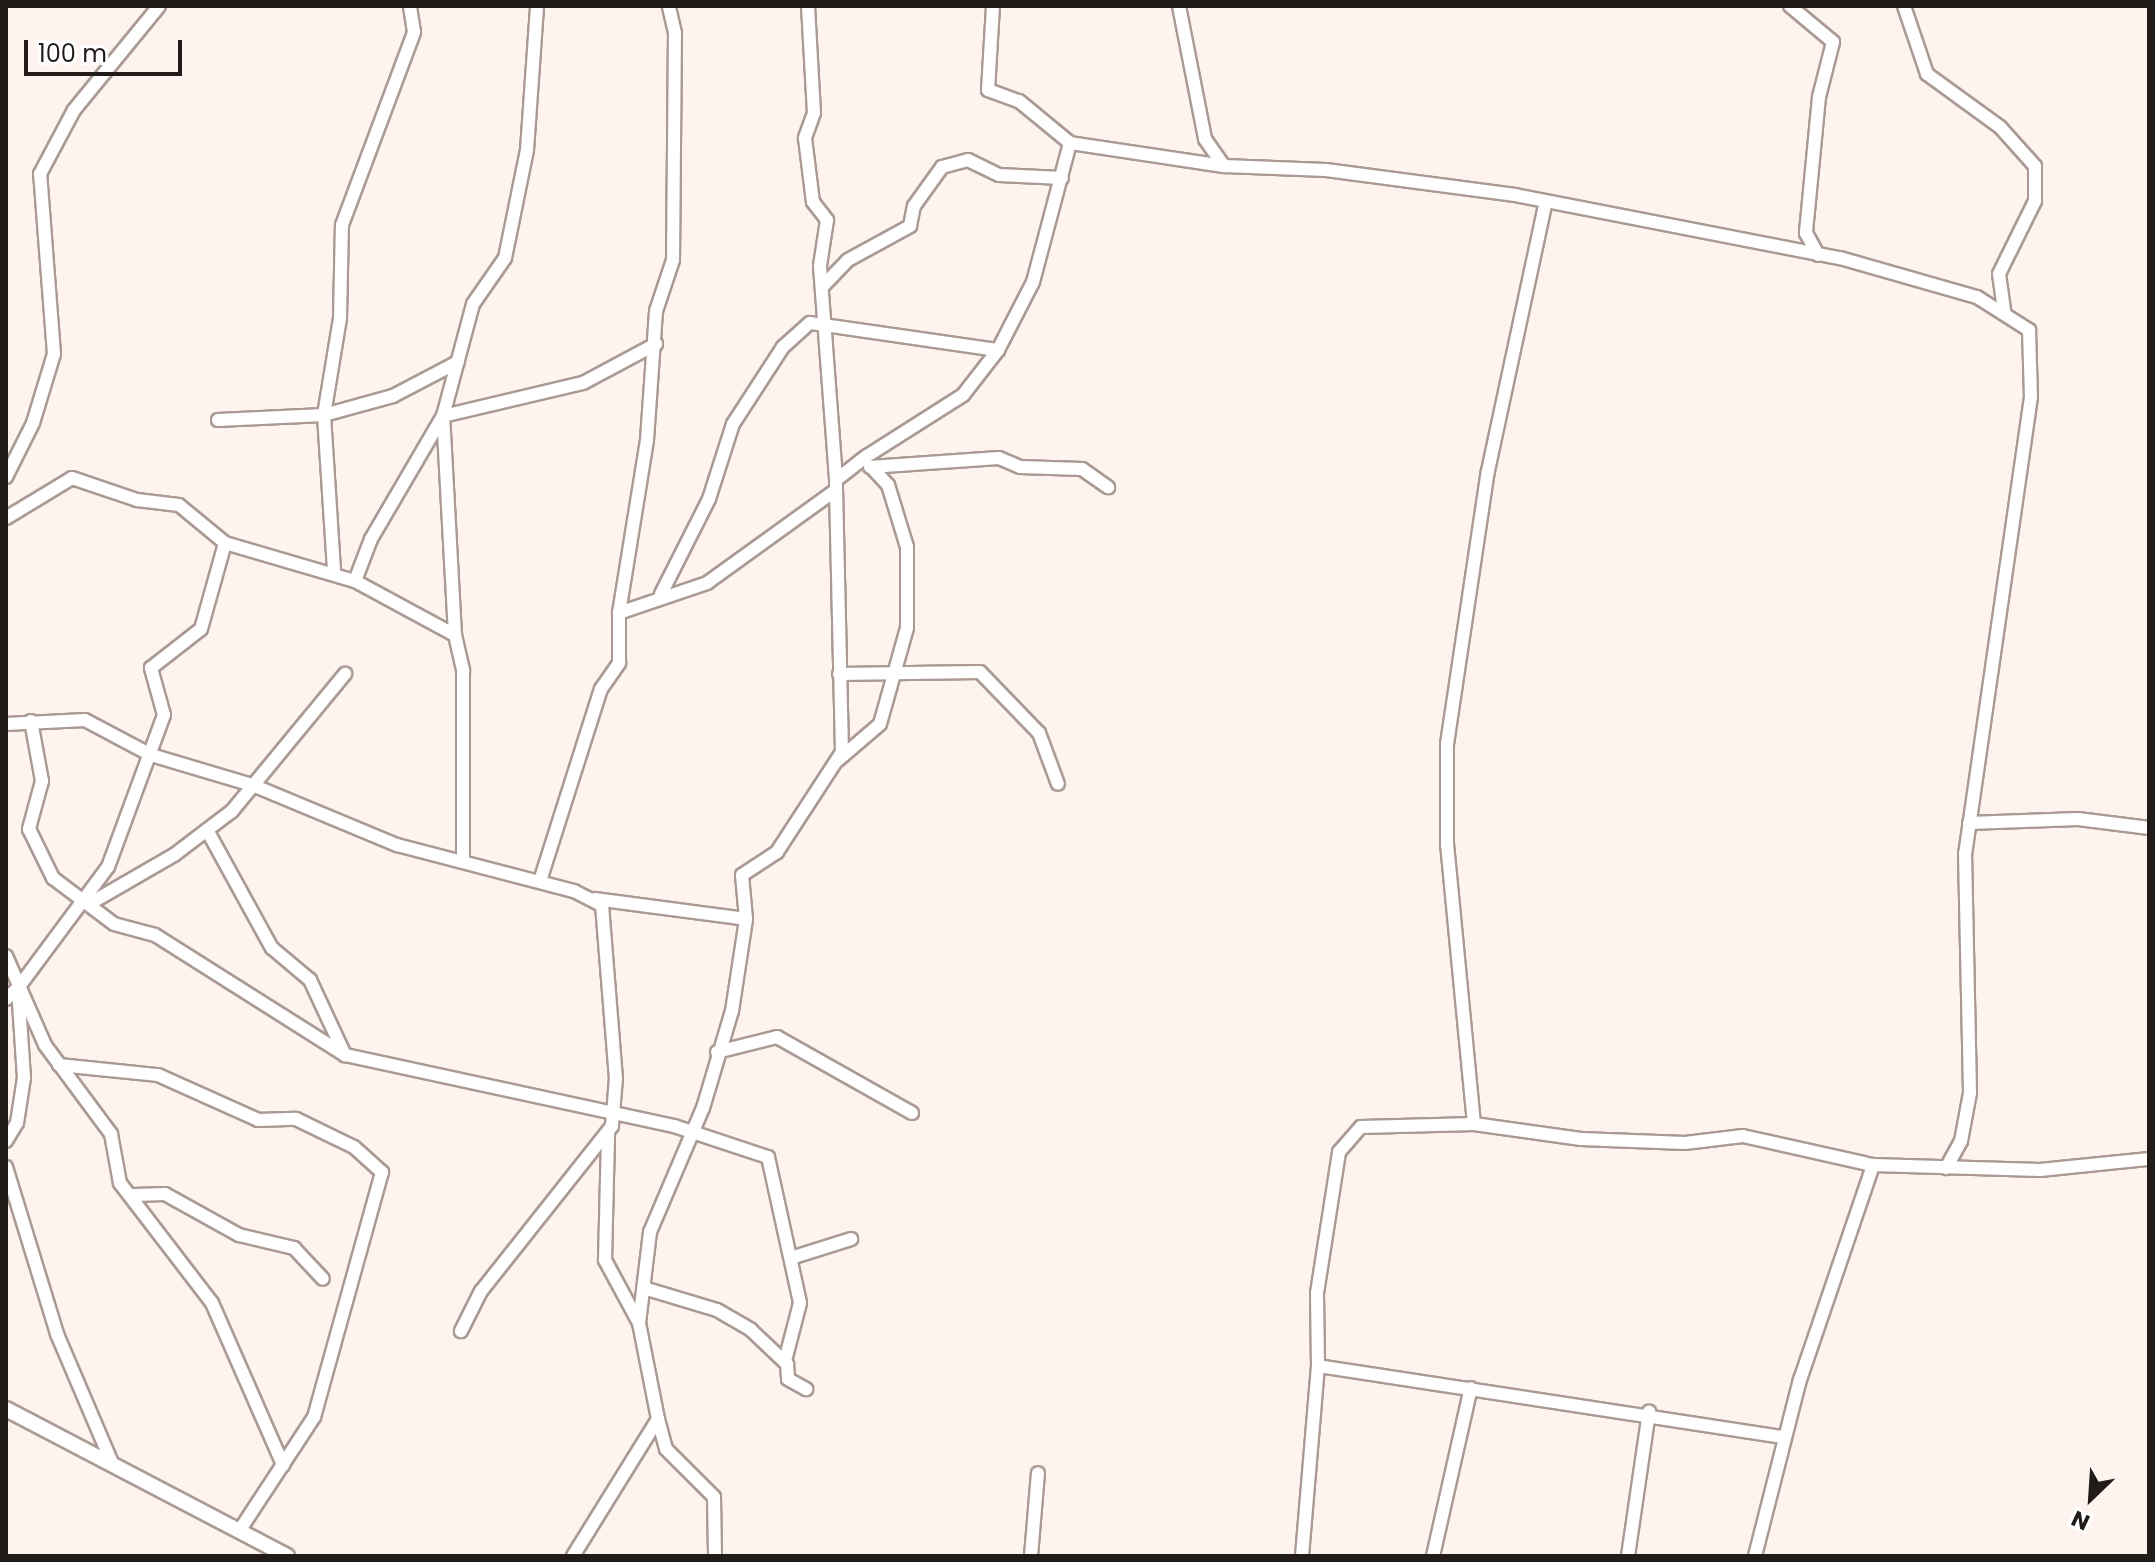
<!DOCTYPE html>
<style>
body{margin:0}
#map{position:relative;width:2155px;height:1562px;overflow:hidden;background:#fef3ef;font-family:Poppins,sans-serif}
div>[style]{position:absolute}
.roads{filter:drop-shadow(2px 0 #ab9a94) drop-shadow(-2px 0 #ab9a94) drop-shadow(0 2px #ab9a94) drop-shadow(0 -2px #ab9a94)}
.minor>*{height:12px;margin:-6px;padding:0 6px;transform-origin:6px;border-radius:6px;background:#fff}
.tertiary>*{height:14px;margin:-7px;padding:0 7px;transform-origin:7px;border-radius:7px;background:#fff}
span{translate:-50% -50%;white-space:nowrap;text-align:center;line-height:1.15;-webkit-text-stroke:8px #fff;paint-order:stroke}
.frame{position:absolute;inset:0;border:8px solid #211b19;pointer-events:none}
.north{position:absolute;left:2051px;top:1458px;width:80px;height:80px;-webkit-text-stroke:6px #fff;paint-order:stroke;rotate:205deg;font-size:22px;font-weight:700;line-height:32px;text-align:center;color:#211b19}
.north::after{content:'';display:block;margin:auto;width:28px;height:36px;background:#211b19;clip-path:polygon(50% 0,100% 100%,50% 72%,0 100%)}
.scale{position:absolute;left:24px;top:40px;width:158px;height:36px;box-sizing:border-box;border:4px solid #211b19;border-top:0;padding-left:10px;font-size:24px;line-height:28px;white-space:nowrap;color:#211b19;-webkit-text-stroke:6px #fff;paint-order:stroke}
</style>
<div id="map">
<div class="roads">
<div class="minor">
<div style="left:808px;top:6px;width:107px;rotate:86.8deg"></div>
<div style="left:814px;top:113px;width:27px;rotate:110deg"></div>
<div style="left:805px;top:138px;width:64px;rotate:82.9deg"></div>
<div style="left:813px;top:202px;width:23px;rotate:52deg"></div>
<div style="left:827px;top:220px;width:47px;rotate:98.7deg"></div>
<div style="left:820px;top:266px;width:215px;rotate:85.7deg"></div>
<div style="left:993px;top:6px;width:84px;rotate:93.4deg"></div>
<div style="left:988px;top:90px;width:33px;rotate:20deg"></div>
<div style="left:1019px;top:101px;width:66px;rotate:39.5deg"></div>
<div style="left:1070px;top:143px;width:156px;rotate:8.5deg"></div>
<div style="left:1179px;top:6px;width:136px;rotate:78.9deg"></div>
<div style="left:1205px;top:139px;width:33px;rotate:55deg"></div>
<div style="left:1224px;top:166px;width:102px;rotate:2.2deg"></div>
<div style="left:1326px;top:170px;width:191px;rotate:7.5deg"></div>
<div style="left:1515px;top:195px;width:331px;rotate:11deg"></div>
<div style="left:1840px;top:258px;width:142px;rotate:15.9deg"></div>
<div style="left:1977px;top:297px;width:62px;rotate:32.4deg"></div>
<div style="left:2029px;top:330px;width:67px;rotate:88.3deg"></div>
<div style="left:2031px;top:397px;width:461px;rotate:98.2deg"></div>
<div style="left:1965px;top:853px;width:240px;rotate:88.8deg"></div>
<div style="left:1970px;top:1093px;width:49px;rotate:100.6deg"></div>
<div style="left:1961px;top:1141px;width:31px;rotate:119deg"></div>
<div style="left:1790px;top:6px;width:56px;rotate:39.9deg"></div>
<div style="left:1833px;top:42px;width:57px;rotate:104.3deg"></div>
<div style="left:1819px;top:97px;width:137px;rotate:95.5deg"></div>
<div style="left:1806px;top:233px;width:25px;rotate:61deg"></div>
<div style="left:1904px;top:6px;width:72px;rotate:71.3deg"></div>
<div style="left:1927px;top:74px;width:90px;rotate:36deg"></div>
<div style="left:2000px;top:127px;width:52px;rotate:48.1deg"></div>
<div style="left:2035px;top:166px;width:35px;rotate:90deg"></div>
<div style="left:2035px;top:201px;width:81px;rotate:116.3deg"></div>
<div style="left:1999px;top:274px;width:37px;rotate:82deg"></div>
<div style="left:822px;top:287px;width:37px;rotate:-46deg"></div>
<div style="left:848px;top:260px;width:71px;rotate:-28.7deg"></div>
<div style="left:910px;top:226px;width:20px;rotate:-79deg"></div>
<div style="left:914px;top:206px;width:48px;rotate:-54.3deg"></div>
<div style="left:942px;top:167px;width:27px;rotate:-15deg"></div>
<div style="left:968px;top:160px;width:34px;rotate:26deg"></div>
<div style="left:999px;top:175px;width:63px;rotate:2.7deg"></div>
<div style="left:218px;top:420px;width:106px;rotate:-2.7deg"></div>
<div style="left:324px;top:415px;width:72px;rotate:-15.4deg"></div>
<div style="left:393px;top:396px;width:73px;rotate:-27.6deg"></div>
<div style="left:870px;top:467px;width:129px;rotate:-4deg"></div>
<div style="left:999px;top:458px;width:23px;rotate:23deg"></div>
<div style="left:1020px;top:467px;width:62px;rotate:1.8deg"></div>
<div style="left:1082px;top:469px;width:32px;rotate:35deg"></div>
<div style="left:6px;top:477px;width:60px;rotate:-63.4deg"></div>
<div style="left:33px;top:423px;width:72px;rotate:-73.1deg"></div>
<div style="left:54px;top:354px;width:181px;rotate:-94.4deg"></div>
<div style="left:40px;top:174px;width:72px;rotate:-62deg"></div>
<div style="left:74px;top:110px;width:134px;rotate:-50.7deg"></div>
<div style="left:6px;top:518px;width:77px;rotate:-31.2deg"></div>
<div style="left:72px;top:478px;width:69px;rotate:18.7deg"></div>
<div style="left:137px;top:500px;width:42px;rotate:6.8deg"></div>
<div style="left:179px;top:505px;width:60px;rotate:39.6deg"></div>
<div style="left:334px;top:570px;width:155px;rotate:-93.7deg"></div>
<div style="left:324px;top:415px;width:98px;rotate:-80.6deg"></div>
<div style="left:340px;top:318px;width:93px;rotate:-88.8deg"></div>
<div style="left:342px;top:225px;width:206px;rotate:-69.5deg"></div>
<div style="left:414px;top:32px;width:26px;rotate:-99deg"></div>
<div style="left:355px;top:581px;width:114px;rotate:28.4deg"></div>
<div style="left:455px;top:635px;width:37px;rotate:77deg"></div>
<div style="left:463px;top:671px;width:191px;rotate:90deg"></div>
<div style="left:661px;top:594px;width:106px;rotate:-63.2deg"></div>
<div style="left:709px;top:499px;width:79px;rotate:-72.3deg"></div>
<div style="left:733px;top:424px;width:92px;rotate:-57deg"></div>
<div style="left:783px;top:347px;width:36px;rotate:-42deg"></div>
<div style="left:810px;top:323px;width:190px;rotate:8.2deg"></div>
<div style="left:619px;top:613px;width:175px;rotate:-80.8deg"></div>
<div style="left:647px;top:440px;width:129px;rotate:-86deg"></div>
<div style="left:656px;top:311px;width:54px;rotate:-71.6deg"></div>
<div style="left:673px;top:260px;width:227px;rotate:-89.5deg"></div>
<div style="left:675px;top:33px;width:28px;rotate:-103deg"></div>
<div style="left:455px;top:635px;width:219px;rotate:-93.1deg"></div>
<div style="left:443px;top:416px;width:144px;rotate:-13.3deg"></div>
<div style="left:583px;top:383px;width:83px;rotate:-28.1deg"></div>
<div style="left:839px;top:674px;width:141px;rotate:-0.8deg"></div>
<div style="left:980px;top:672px;width:85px;rotate:46deg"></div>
<div style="left:1039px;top:733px;width:54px;rotate:69.6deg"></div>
<div style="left:31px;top:721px;width:61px;rotate:79.6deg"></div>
<div style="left:42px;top:781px;width:50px;rotate:105.2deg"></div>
<div style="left:29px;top:829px;width:55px;rotate:63.9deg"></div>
<div style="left:53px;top:878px;width:76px;rotate:37deg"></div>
<div style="left:114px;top:924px;width:42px;rotate:15deg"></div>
<div style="left:155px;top:935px;width:225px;rotate:32.3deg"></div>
<div style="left:6px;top:724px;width:79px;rotate:-2.9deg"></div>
<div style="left:85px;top:720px;width:75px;rotate:27.9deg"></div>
<div style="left:151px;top:755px;width:109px;rotate:16.6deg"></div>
<div style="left:255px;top:786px;width:154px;rotate:22.6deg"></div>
<div style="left:397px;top:845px;width:183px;rotate:14.6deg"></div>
<div style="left:574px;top:891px;width:31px;rotate:27deg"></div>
<div style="left:602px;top:905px;width:174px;rotate:85.4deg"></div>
<div style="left:616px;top:1078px;width:48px;rotate:94.8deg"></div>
<div style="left:612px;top:1126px;width:211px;rotate:128.4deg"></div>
<div style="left:481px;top:1291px;width:45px;rotate:116.6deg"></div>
<div style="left:838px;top:760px;width:55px;rotate:-40.6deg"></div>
<div style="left:880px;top:724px;width:100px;rotate:-74.3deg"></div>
<div style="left:907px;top:628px;width:81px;rotate:-90deg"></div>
<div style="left:907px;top:547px;width:65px;rotate:-107deg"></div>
<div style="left:888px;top:485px;width:23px;rotate:-133deg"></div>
<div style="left:1969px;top:823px;width:109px;rotate:-2.1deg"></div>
<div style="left:2078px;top:819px;width:72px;rotate:7.2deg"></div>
<div style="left:207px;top:830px;width:135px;rotate:61.2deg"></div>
<div style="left:272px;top:948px;width:50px;rotate:40.1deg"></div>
<div style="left:310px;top:980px;width:83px;rotate:65deg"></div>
<div style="left:345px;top:1055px;width:337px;rotate:12.2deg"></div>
<div style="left:674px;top:1126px;width:99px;rotate:18.3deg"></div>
<div style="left:768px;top:1157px;width:149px;rotate:77.6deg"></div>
<div style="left:800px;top:1303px;width:60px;rotate:104.5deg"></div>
<div style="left:540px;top:881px;width:201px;rotate:-72.4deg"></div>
<div style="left:601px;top:689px;width:32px;rotate:-55deg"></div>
<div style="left:619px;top:663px;width:50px;rotate:-90deg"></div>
<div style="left:619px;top:613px;width:93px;rotate:-18.8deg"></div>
<div style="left:707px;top:583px;width:159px;rotate:-35.8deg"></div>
<div style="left:836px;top:490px;width:10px;rotate:-90deg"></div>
<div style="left:836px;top:480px;width:39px;rotate:-38deg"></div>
<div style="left:867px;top:456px;width:114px;rotate:-32.4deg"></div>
<div style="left:963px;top:395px;width:57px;rotate:-52.1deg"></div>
<div style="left:998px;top:350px;width:76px;rotate:-62.8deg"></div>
<div style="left:1033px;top:282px;width:144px;rotate:-75.1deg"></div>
<div style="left:595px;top:899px;width:152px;rotate:7.5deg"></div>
<div style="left:89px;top:904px;width:98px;rotate:-30deg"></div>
<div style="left:174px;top:855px;width:73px;rotate:-37.2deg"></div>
<div style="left:232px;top:811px;width:178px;rotate:-50.5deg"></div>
<div style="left:6px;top:956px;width:97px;rotate:66.3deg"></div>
<div style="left:45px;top:1045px;width:111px;rotate:53.4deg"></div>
<div style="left:111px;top:1134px;width:50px;rotate:79.6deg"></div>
<div style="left:120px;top:1183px;width:151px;rotate:52.5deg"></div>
<div style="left:212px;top:1303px;width:177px;rotate:66.3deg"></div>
<div style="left:6px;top:999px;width:16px;rotate:-43deg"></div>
<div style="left:717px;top:1052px;width:62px;rotate:-14deg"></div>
<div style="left:777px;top:1037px;width:155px;rotate:29.4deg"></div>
<div style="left:59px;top:1065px;width:100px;rotate:5.8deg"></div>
<div style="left:158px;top:1075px;width:110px;rotate:24.2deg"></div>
<div style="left:258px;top:1120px;width:38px;rotate:-2deg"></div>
<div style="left:296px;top:1119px;width:64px;rotate:25.8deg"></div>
<div style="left:354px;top:1147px;width:38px;rotate:42deg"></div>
<div style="left:382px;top:1172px;width:254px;rotate:105.5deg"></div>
<div style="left:314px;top:1417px;width:136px;rotate:123.3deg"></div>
<div style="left:1474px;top:1124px;width:280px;rotate:-95.5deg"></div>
<div style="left:1447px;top:845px;width:101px;rotate:-90deg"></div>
<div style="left:1447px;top:744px;width:276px;rotate:-81.5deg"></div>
<div style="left:1488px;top:471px;width:272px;rotate:-77.9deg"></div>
<div style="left:6px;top:1141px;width:21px;rotate:-59deg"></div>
<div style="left:17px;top:1123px;width:46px;rotate:-81.2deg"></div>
<div style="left:24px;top:1078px;width:90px;rotate:-93.8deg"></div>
<div style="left:18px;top:988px;width:151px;rotate:-53.4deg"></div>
<div style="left:108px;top:867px;width:162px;rotate:-69.8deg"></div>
<div style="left:164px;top:715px;width:49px;rotate:-105.5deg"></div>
<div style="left:151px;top:668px;width:63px;rotate:-38deg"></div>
<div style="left:201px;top:629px;width:89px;rotate:-74.4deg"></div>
<div style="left:225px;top:543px;width:135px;rotate:16.3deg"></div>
<div style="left:355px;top:581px;width:45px;rotate:-69.1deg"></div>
<div style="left:371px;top:539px;width:143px;rotate:-59.7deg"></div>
<div style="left:443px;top:416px;width:116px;rotate:-75deg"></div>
<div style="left:473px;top:304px;width:56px;rotate:-55.2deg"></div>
<div style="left:505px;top:258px;width:110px;rotate:-78.5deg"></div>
<div style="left:527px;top:150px;width:144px;rotate:-86deg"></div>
<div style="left:6px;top:1167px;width:175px;rotate:73deg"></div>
<div style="left:57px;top:1334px;width:142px;rotate:66.9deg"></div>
<div style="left:134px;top:1195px;width:31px;rotate:-2deg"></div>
<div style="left:165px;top:1194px;width:85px;rotate:29deg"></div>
<div style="left:239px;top:1235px;width:57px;rotate:13.3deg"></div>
<div style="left:294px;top:1248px;width:42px;rotate:46.9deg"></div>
<div style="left:794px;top:1257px;width:60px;rotate:-17.5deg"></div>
<div style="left:647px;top:1289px;width:73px;rotate:16.7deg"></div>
<div style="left:717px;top:1310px;width:39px;rotate:30deg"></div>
<div style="left:751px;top:1330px;width:50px;rotate:43.4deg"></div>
<div style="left:787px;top:1364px;width:15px;rotate:86deg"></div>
<div style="left:788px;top:1379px;width:21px;rotate:29deg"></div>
<div style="left:639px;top:1323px;width:92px;rotate:-83.1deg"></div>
<div style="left:650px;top:1232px;width:135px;rotate:-66.9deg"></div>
<div style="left:703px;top:1108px;width:101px;rotate:-73.4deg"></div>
<div style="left:732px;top:1011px;width:93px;rotate:-81.3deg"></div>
<div style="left:746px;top:919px;width:44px;rotate:-95.2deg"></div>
<div style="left:742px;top:875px;width:42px;rotate:-33.3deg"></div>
<div style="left:777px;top:852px;width:119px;rotate:-57deg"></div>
<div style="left:842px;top:752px;width:262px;rotate:-91.3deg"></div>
<div style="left:658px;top:1419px;width:31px;rotate:75deg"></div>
<div style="left:666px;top:1449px;width:68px;rotate:45deg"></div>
<div style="left:714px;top:1497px;width:59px;rotate:89deg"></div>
<div style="left:1782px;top:1437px;width:469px;rotate:-171.3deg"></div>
<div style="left:1318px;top:1366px;width:73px;rotate:-90.8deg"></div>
<div style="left:1317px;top:1293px;width:143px;rotate:-81.1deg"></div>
<div style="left:1339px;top:1152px;width:33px;rotate:-49deg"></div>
<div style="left:1361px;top:1127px;width:113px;rotate:-1.5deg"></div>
<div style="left:1474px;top:1124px;width:108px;rotate:8deg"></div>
<div style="left:1581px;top:1139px;width:104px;rotate:2.2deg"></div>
<div style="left:1685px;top:1143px;width:58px;rotate:-6.9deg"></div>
<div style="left:1743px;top:1136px;width:133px;rotate:12.6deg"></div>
<div style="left:1873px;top:1165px;width:167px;rotate:1.7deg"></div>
<div style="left:2040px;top:1170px;width:110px;rotate:-5.8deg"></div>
<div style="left:573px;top:1556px;width:161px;rotate:-58.2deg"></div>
<div style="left:658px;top:1419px;width:98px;rotate:-101.2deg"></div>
<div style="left:639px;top:1323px;width:72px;rotate:-118.4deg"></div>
<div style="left:605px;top:1260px;width:126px;rotate:-88.6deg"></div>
<div style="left:1031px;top:1556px;width:83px;rotate:-85.2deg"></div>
<div style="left:1302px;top:1556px;width:191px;rotate:-85.2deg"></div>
<div style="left:1433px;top:1556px;width:172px;rotate:-77.3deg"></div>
<div style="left:1628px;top:1556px;width:146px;rotate:-81.7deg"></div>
<div style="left:1755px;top:1556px;width:182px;rotate:-75.7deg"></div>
<div style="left:1800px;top:1380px;width:227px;rotate:-71.2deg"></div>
</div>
<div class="tertiary">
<div style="left:6px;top:1409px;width:317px;rotate:27.6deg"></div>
</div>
</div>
<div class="frame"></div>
<div class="north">N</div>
<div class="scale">100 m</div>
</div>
